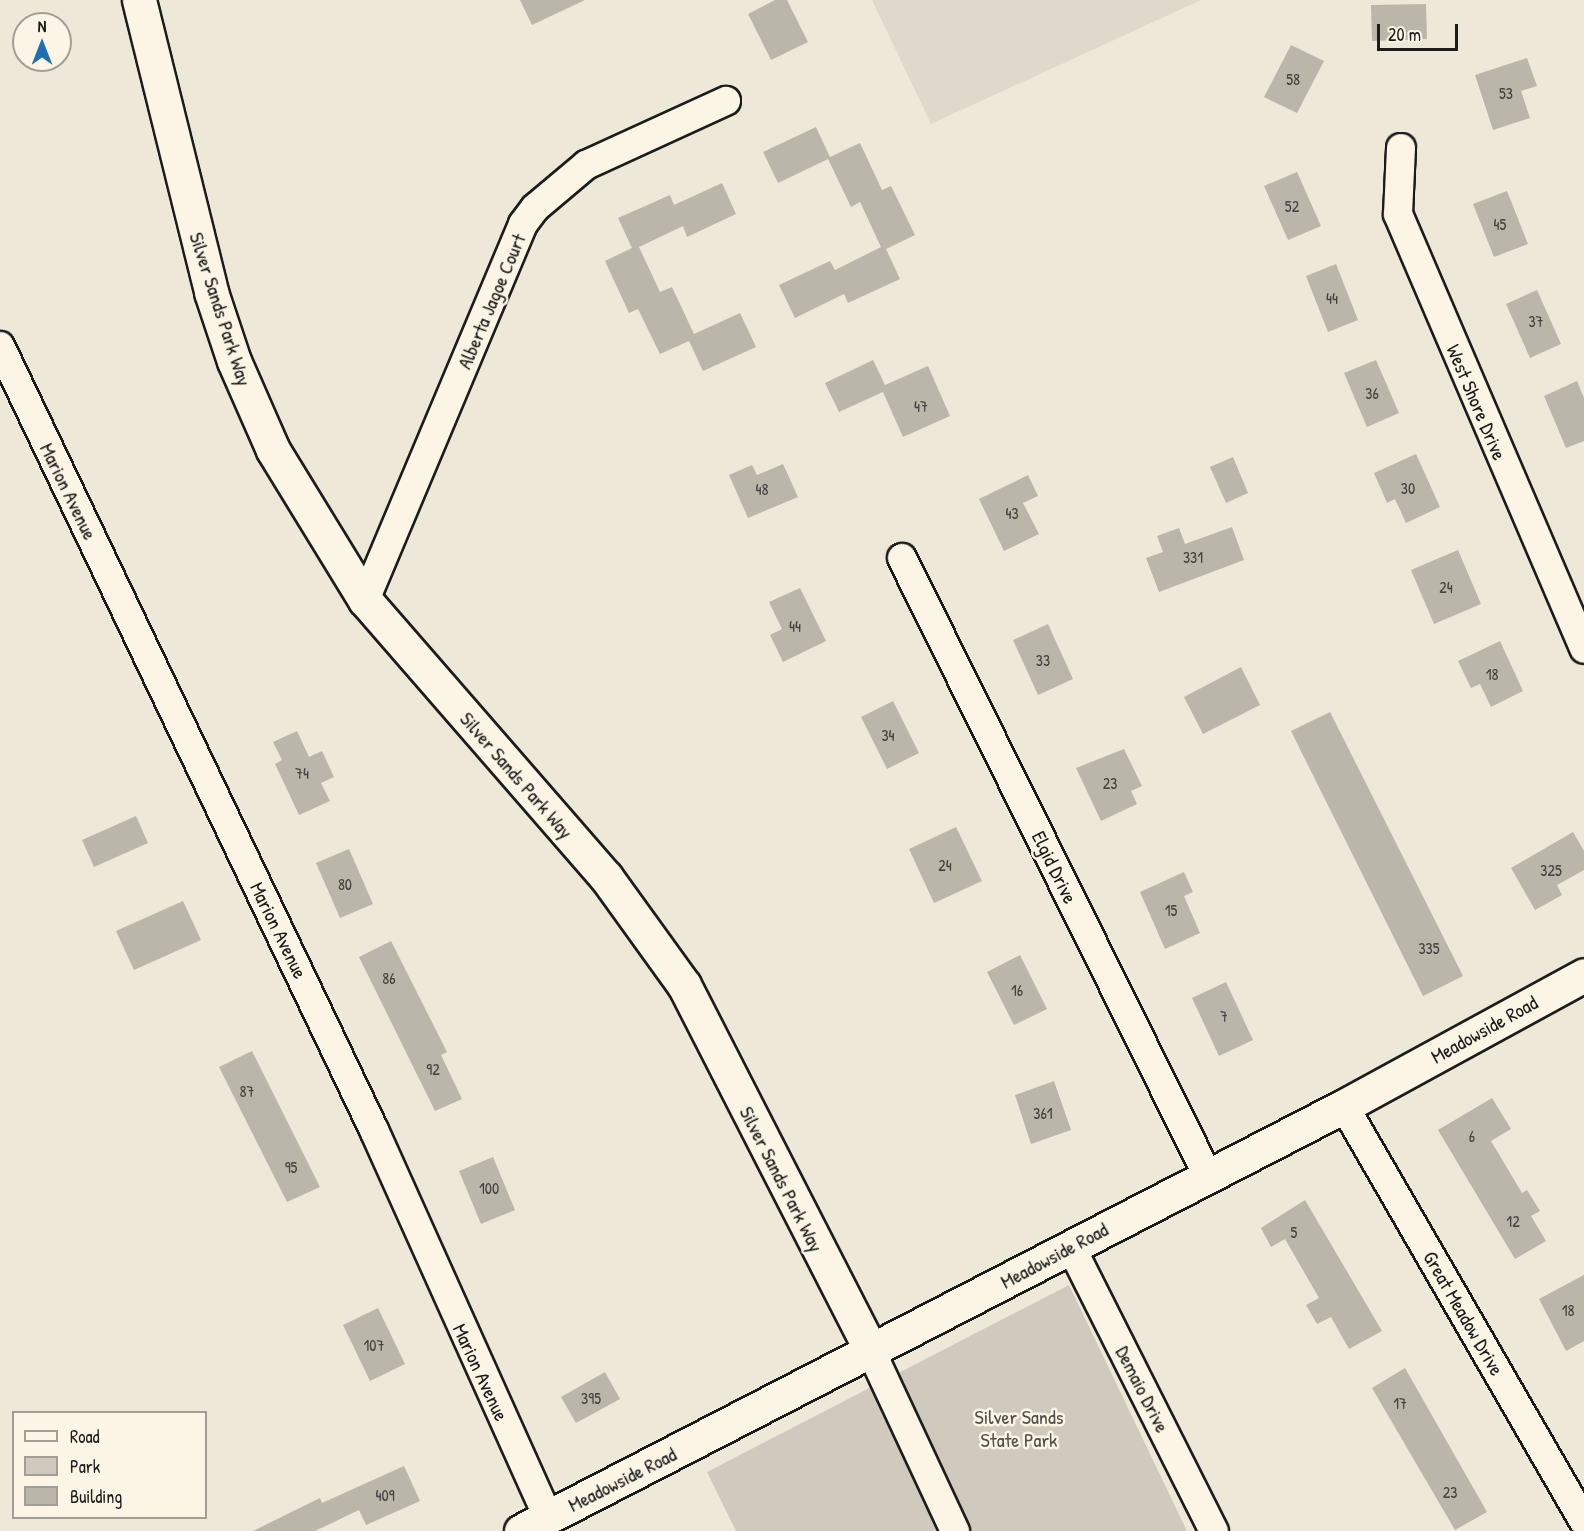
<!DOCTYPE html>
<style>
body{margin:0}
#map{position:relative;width:1584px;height:1531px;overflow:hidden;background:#eee8d9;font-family:"Patrick Hand",sans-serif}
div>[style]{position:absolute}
.built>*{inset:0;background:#ded9cb}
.green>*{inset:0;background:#cfcabd}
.building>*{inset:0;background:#bab6aa}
.roads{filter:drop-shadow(2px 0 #1c1c1c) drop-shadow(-2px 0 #1c1c1c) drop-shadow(0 2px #1c1c1c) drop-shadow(0 -2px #1c1c1c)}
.minor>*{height:28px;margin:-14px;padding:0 14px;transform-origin:14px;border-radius:14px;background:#fcf5e5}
.tertiary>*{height:33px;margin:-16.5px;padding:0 16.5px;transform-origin:16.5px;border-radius:16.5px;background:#fcf5e5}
.secondary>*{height:33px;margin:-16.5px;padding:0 16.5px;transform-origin:16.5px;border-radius:16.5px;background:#fcf5e5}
span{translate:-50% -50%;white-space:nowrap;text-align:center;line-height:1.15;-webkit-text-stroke:5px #fcf5e5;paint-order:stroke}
.number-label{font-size:16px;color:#444240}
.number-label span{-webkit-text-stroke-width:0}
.street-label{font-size:20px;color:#1c1c1c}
.park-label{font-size:20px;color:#52504c}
.legend{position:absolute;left:12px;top:1411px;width:195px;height:108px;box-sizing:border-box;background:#fcf5e5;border:2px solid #a29e95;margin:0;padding:8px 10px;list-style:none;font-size:18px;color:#1c1c1c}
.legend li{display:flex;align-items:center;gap:12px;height:30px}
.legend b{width:30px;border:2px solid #a29e95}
.north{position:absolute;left:12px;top:12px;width:60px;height:60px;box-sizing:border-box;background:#fcf5e5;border:2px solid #a29e95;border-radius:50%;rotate:0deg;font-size:16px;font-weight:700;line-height:24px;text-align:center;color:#1c1c1c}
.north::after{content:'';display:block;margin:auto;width:21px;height:27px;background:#1f6fb2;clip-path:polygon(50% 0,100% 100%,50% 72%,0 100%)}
.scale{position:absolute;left:1377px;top:24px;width:81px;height:27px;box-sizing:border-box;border:3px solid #1c1c1c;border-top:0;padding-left:8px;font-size:18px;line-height:21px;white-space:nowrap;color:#1c1c1c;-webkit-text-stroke:4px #fcf5e5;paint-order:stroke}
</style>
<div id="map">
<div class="built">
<div style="clip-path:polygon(872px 0,1201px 0,931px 124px)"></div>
</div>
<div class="green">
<div style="clip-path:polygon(1069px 1285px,1187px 1531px,736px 1531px,707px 1472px)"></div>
</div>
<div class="building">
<div style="clip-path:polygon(520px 0,585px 0,532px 25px)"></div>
<div style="clip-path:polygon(775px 0,787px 0,808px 42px,771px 60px,748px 14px)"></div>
<div style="clip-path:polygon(1426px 4px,1427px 39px,1372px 41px,1371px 5px)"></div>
<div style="clip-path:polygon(1291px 45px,1324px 61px,1297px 113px,1264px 97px)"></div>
<div style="clip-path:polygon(1527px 58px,1537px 86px,1521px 91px,1530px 118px,1493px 130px,1475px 75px)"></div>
<div style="clip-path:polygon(816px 127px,830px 157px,860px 143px,882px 190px,891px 186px,915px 235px,886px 249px,900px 279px,848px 303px,844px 294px,795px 318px,779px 285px,830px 261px,835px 270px,881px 247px,860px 202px,851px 207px,828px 159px,778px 183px,763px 152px)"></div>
<div style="clip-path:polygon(1297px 172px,1321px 226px,1288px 240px,1264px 186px)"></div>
<div style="clip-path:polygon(722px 183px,736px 214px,687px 237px,683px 226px,639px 247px,660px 292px,672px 287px,694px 334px,740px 313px,756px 347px,703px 371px,689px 341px,660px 354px,638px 309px,629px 313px,605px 261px,632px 248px,618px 218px,670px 195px,674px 205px)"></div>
<div style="clip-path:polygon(1507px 191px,1528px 244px,1494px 257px,1473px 204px)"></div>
<div style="clip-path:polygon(1336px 264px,1358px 320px,1328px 332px,1306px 276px)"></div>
<div style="clip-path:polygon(1537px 290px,1561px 344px,1530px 358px,1506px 304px)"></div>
<div style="clip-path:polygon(873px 360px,885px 385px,928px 366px,950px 416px,903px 437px,883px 392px,839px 412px,825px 383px)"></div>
<div style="clip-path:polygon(1376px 360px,1399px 413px,1367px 427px,1344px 373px)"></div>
<div style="clip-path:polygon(1577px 381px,1584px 398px,1584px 441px,1566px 448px,1544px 396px)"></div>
<div style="clip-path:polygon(1416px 454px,1440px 507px,1406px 523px,1395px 499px,1387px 503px,1374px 473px)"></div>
<div style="clip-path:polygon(1233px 457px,1248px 493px,1226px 503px,1210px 467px)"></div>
<div style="clip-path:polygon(783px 464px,798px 497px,748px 518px,729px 475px,752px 465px,757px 475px)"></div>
<div style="clip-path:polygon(1028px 475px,1038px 496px,1023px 503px,1039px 534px,1004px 551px,979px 499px)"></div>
<div style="clip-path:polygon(1232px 527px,1244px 560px,1159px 592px,1146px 558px,1163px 552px,1157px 536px,1179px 528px,1185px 544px)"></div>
<div style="clip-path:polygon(1458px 550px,1481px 604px,1434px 624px,1411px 570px)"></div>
<div style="clip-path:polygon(800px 588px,826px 641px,783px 662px,770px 635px,782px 629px,769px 602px)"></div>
<div style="clip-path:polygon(1048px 624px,1073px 679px,1038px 695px,1013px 640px)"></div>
<div style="clip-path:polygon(1500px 641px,1523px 691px,1491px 707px,1480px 684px,1471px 688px,1458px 661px)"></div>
<div style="clip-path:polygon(1241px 667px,1260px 705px,1203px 734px,1184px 697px)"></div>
<div style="clip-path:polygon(893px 701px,919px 753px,887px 769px,861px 717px)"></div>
<div style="clip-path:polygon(1330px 712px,1463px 976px,1423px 996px,1291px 731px)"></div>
<div style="clip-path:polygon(297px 731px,309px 757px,322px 751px,334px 777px,321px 783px,330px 801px,299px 815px,275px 764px,282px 760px,273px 742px)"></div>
<div style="clip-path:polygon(1124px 749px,1142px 786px,1131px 791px,1137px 804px,1101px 821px,1076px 768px)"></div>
<div style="clip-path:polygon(136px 816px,148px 843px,94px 867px,82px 840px)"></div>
<div style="clip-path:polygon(956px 827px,982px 881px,934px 903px,909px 849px)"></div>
<div style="clip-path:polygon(1573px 832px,1584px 851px,1584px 870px,1557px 885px,1562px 895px,1535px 910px,1511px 868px)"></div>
<div style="clip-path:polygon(349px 849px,373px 904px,340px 918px,316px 863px)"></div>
<div style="clip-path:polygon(1184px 872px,1193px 892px,1184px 896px,1200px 933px,1165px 949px,1140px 892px)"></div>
<div style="clip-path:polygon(183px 901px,201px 940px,134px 970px,116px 931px)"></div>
<div style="clip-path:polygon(391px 941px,447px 1052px,441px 1055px,462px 1099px,435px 1111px,359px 957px)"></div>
<div style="clip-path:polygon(1020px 955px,1047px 1009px,1014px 1025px,987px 972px)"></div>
<div style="clip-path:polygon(1226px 982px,1253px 1040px,1219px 1056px,1192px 998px)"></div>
<div style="clip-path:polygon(252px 1051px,320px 1187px,287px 1202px,219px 1067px)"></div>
<div style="clip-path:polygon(1054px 1081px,1071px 1130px,1031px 1144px,1015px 1095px)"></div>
<div style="clip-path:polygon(1492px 1098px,1511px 1129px,1491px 1141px,1522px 1193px,1527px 1190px,1540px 1211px,1531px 1216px,1546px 1241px,1515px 1259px,1438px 1130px)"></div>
<div style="clip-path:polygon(493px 1157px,515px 1210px,481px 1224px,459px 1171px)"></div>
<div style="clip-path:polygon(1305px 1200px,1382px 1331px,1349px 1349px,1331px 1317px,1317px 1324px,1306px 1305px,1319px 1298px,1285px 1239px,1271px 1247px,1261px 1228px)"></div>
<div style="clip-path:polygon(1584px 1275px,1584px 1341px,1566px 1351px,1539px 1299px)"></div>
<div style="clip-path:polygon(378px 1308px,405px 1364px,370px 1381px,343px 1325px)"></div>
<div style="clip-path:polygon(1405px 1368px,1487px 1512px,1455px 1530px,1372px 1388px)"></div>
<div style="clip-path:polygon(605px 1372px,620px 1399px,576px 1423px,561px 1397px)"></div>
<div style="clip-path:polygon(404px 1466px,420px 1501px,366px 1525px,359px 1510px,315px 1531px,253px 1531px,320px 1498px,322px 1503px)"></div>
</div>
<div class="roads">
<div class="minor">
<div style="left:1401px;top:148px;width:66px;rotate:92.6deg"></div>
<div style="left:1398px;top:214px;width:473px;rotate:66.8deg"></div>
<div style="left:0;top:346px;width:869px;rotate:64.5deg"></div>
<div style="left:374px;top:1130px;width:424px;rotate:65.8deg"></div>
<div style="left:902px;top:558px;width:690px;rotate:63.66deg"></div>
<div style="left:365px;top:600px;width:408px;rotate:-67.2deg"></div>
<div style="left:523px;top:224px;width:20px;rotate:-53deg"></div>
<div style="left:535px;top:208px;width:67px;rotate:-40.1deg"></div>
<div style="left:586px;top:165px;width:154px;rotate:-24.6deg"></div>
<div style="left:1344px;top:1106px;width:479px;rotate:60deg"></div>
<div style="left:1071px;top:1247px;width:318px;rotate:63.3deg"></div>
<div style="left:871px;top:1351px;width:199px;rotate:65deg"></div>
</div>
<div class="tertiary">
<div style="left:139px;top:0;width:301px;rotate:76.1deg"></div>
<div style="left:211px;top:292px;width:73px;rotate:71.6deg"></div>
<div style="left:234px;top:361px;width:97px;rotate:66.3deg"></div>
<div style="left:273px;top:450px;width:176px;rotate:58.5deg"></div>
<div style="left:365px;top:600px;width:367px;rotate:49deg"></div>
<div style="left:606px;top:877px;width:133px;rotate:54.2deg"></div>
<div style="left:684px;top:985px;width:411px;rotate:62.9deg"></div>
</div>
<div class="secondary">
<div style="left:521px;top:1531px;width:926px;rotate:-27.31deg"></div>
<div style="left:1344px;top:1106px;width:273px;rotate:-28.6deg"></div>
</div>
</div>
<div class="number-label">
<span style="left:1293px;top:79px">58</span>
<span style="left:1506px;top:93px">53</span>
<span style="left:1292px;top:206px">52</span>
<span style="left:1500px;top:224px">45</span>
<span style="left:1332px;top:298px">44</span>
<span style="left:1536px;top:321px">37</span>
<span style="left:1372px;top:393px">36</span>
<span style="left:921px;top:406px">47</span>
<span style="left:1408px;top:488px">30</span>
<span style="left:762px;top:489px">48</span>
<span style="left:1012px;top:513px">43</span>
<span style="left:1193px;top:557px">331</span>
<span style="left:1446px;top:587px">24</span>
<span style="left:795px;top:626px">44</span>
<span style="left:1043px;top:660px">33</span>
<span style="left:1492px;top:674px">18</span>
<span style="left:888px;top:735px">34</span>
<span style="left:302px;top:773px">74</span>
<span style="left:1110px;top:783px">23</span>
<span style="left:945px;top:865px">24</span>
<span style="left:1551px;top:870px">325</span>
<span style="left:345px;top:884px">80</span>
<span style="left:1171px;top:910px">15</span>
<span style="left:1429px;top:948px">335</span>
<span style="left:389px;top:978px">86</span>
<span style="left:1017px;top:990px">16</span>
<span style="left:1224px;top:1016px">7</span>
<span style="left:433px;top:1069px">92</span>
<span style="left:247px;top:1091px">87</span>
<span style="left:1043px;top:1113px">361</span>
<span style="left:1472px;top:1136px">6</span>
<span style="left:291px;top:1167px">95</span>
<span style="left:489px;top:1188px">100</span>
<span style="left:1513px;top:1221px">12</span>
<span style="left:1294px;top:1232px">5</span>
<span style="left:1568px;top:1310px">18</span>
<span style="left:374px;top:1345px">107</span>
<span style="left:591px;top:1398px">395</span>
<span style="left:1400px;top:1403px">17</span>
<span style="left:1450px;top:1492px">23</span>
<span style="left:385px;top:1495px">409</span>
</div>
<div class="street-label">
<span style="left:491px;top:301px;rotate:-67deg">Alberta Jagoe Court</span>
<span style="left:221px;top:309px;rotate:72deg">Silver Sands Park Way</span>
<span style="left:1477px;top:402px;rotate:67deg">West Shore Drive</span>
<span style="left:69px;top:491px;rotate:64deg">Marion Avenue</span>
<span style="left:517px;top:775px;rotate:49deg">Silver Sands Park Way</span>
<span style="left:1055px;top:867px;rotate:64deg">Elgid Drive</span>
<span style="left:279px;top:930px;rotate:64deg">Marion Avenue</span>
<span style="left:1484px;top:1029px;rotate:-29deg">Meadowside Road</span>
<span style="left:782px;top:1179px;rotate:63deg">Silver Sands Park Way</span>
<span style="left:1054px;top:1255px;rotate:-28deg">Meadowside Road</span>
<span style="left:1464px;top:1313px;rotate:60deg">Great Meadow Drive</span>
<span style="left:481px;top:1372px;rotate:65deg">Marion Avenue</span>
<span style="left:1143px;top:1389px;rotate:63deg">Demaio Drive</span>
<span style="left:622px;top:1479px;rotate:-27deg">Meadowside Road</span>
</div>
<div class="park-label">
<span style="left:1019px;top:1428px">Silver Sands<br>State Park</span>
</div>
<ul class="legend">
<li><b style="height:8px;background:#fcf5e5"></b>Road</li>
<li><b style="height:16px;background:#cfcabd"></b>Park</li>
<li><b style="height:16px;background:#bab6aa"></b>Building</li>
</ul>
<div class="north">N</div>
<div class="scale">20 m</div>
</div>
